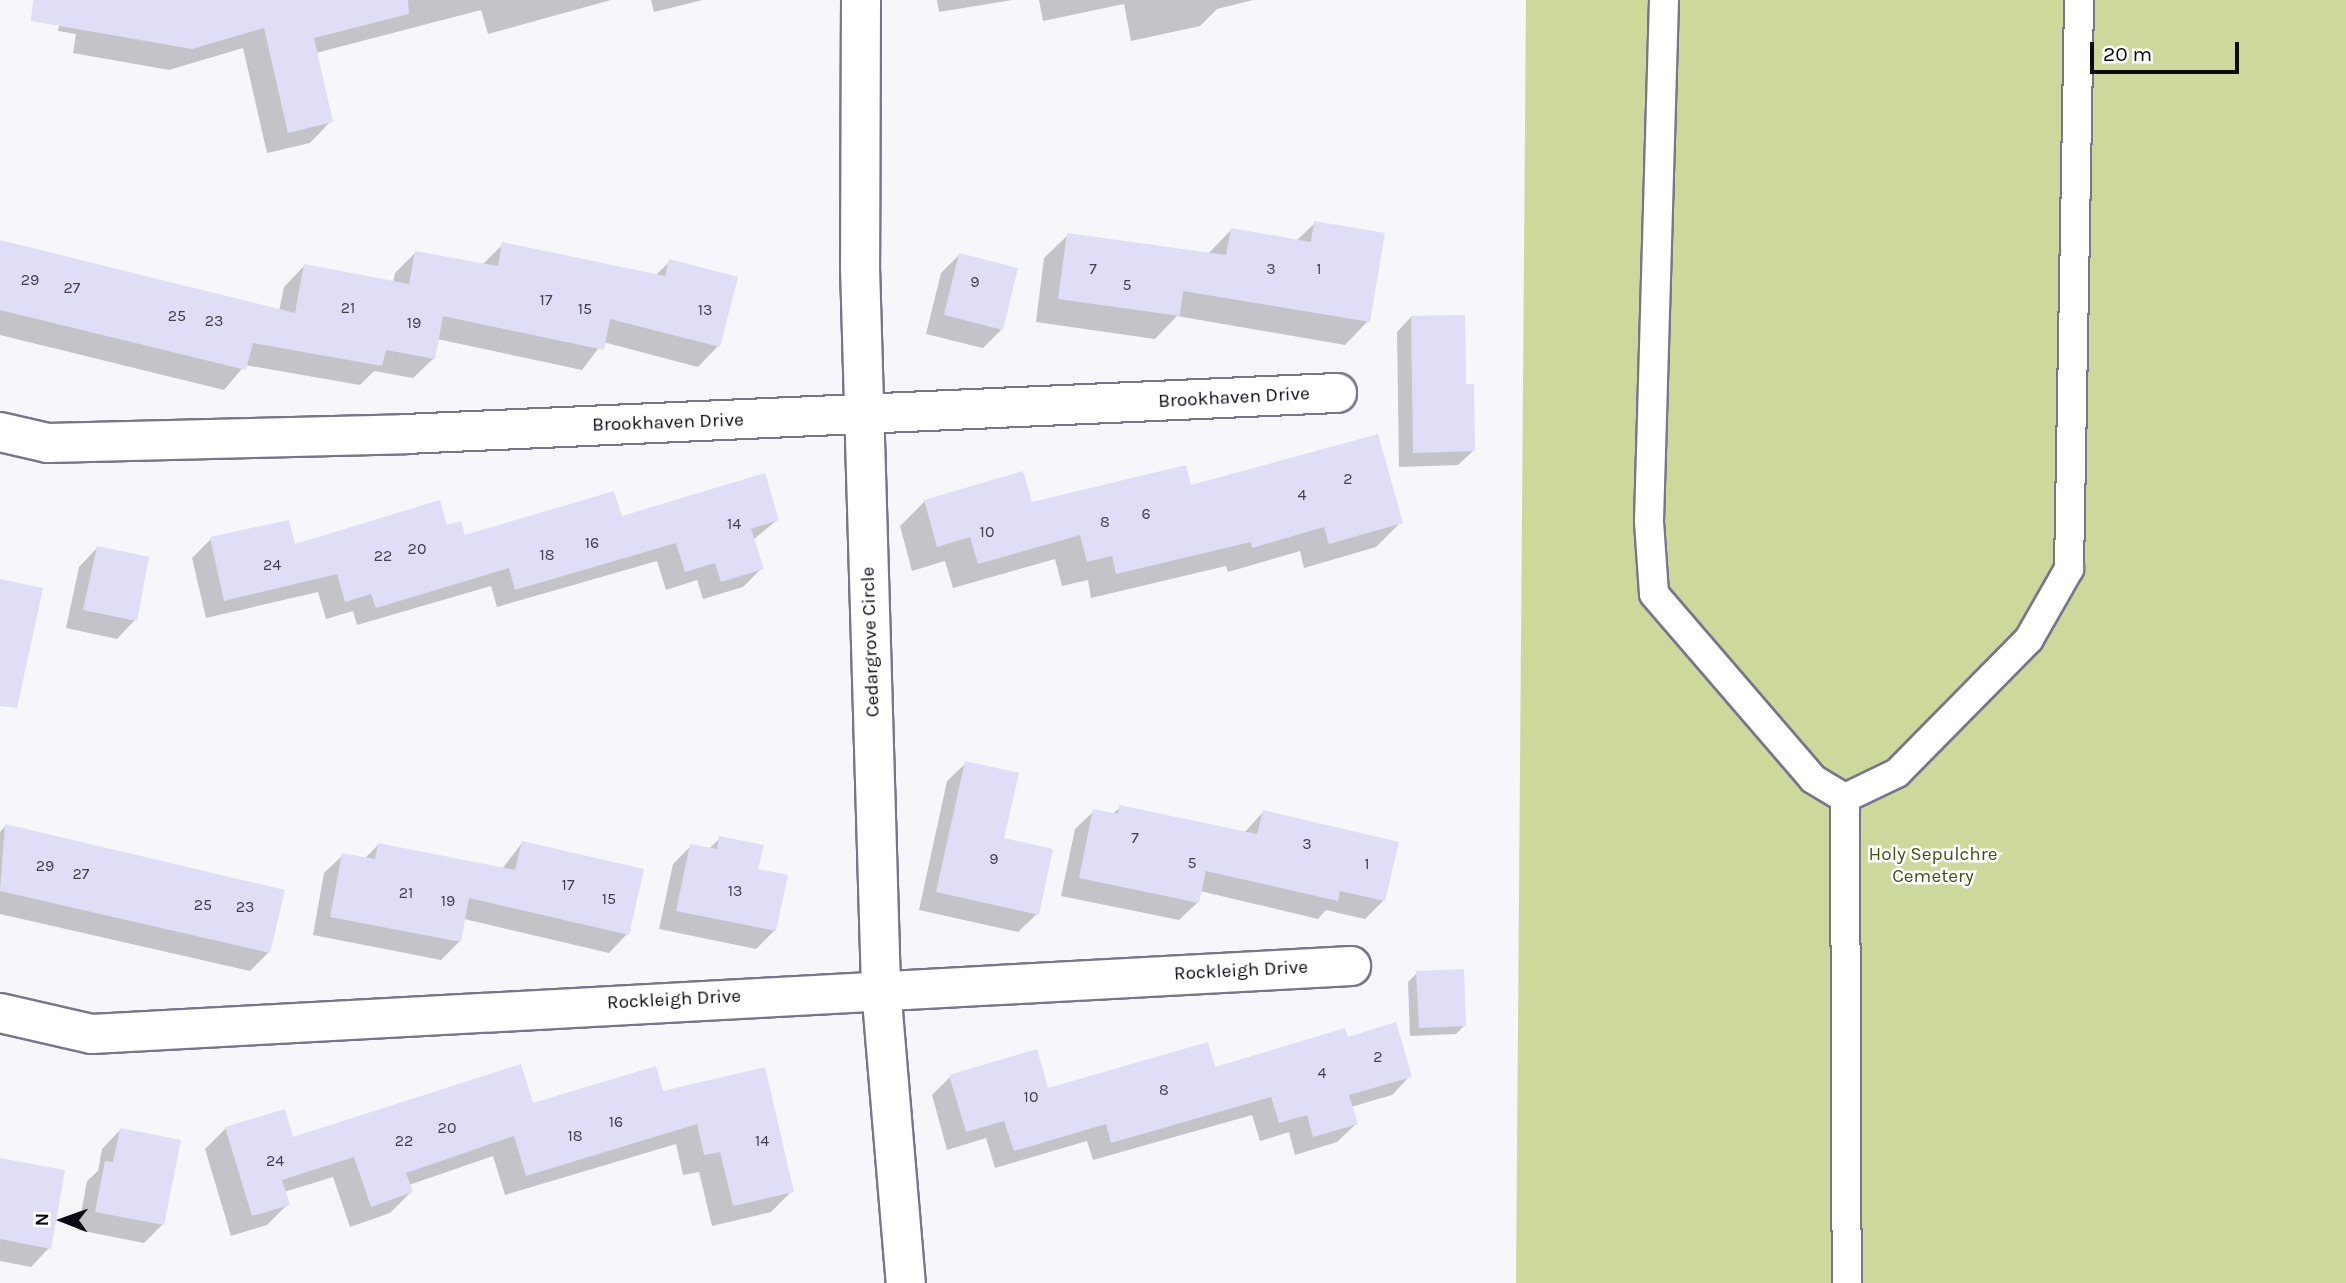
<!DOCTYPE html>
<style>
body{margin:0}
#map{position:relative;width:2346px;height:1283px;overflow:hidden;background:#f6f6fb;font-family:Karla,sans-serif}
div>[style]{position:absolute}
.green>*{inset:0;background:#cdd99b}
.shadow>*{inset:0;background:#0003}
.building>*{inset:0;background:#e0ddf6}
.roads{filter:drop-shadow(2px 0 #78758c) drop-shadow(-2px 0 #78758c) drop-shadow(0 2px #78758c) drop-shadow(0 -2px #78758c)}
.service>*{height:28px;margin:-14px;padding:0 14px;transform-origin:14px;border-radius:14px;background:#fff}
.minor>*{height:38px;margin:-19px;padding:0 19px;transform-origin:19px;border-radius:19px;background:#fff}
span{translate:-50% -50%;white-space:nowrap;text-align:center;line-height:1.15;-webkit-text-stroke:5px #fff;paint-order:stroke}
.number-label{font-size:16px;color:#413f4c}
.number-label span{-webkit-text-stroke-width:0}
.street-label{font-size:19px;color:#0c0a13}
.park-label{font-size:19px;color:#475019}
.north{position:absolute;left:28px;top:1185px;width:70px;height:70px;-webkit-text-stroke:5px #fff;paint-order:stroke;rotate:271deg;font-size:19px;font-weight:700;line-height:28px;text-align:center;color:#0c0a13}
.north::after{content:'';display:block;margin:auto;width:24px;height:32px;background:#0c0a13;clip-path:polygon(50% 0,100% 100%,50% 72%,0 100%)}
.scale{position:absolute;left:2090px;top:42px;width:149px;height:32px;box-sizing:border-box;border:4px solid #0c0a13;border-top:0;padding-left:9px;font-size:21px;line-height:24px;white-space:nowrap;color:#0c0a13;-webkit-text-stroke:5px #fff;paint-order:stroke}
</style>
<div id="map">
<div class="green">
<div style="clip-path:polygon(1526px 0,2346px 0,2346px 1283px,1516px 1283px)"></div>
</div>
<div class="shadow">
<div style="clip-path:polygon(64px 0,611px 0,488px 34px,481px 10px,316px 53px,331px 121px,310px 143px,267px 153px,243px 48px,169px 70px,73px 53px,76px 34px,58px 31px)"></div>
<div style="clip-path:polygon(651px 0,703px 0,654px 12px)"></div>
<div style="clip-path:polygon(937px 0,1012px 0,939px 12px)"></div>
<div style="clip-path:polygon(1039px 0,1253px 0,1217px 9px,1200px 26px,1131px 41px,1124px 4px,1043px 21px)"></div>
<div style="clip-path:polygon(1315px 223px,1368px 321px,1345px 345px,1177px 316px,1155px 339px,1036px 322px,1044px 258px,1068px 235px,1208px 254px,1231px 230px,1296px 241px)"></div>
<div style="clip-path:polygon(0 242px,279px 311px,284px 287px,304px 266px,393px 283px,395px 273px,416px 252px,482px 265px,503px 244px,655px 276px,670px 261px,718px 346px,698px 367px,603px 342px,582px 370px,437px 339px,434px 358px,413px 378px,374px 371px,360px 385px,245px 365px,224px 390px,0 335px)"></div>
<div style="clip-path:polygon(959px 255px,1016px 269px,1001px 330px,983px 348px,926px 334px,941px 273px)"></div>
<div style="clip-path:polygon(1411px 317px,1464px 386px,1473px 451px,1458px 465px,1399px 467px,1397px 332px)"></div>
<div style="clip-path:polygon(1190px 487px,1401px 522px,1376px 547px,1304px 568px,1300px 551px,1228px 572px,1226px 566px,1091px 598px,1088px 580px,1062px 586px,1055px 559px,953px 588px,945px 561px,912px 571px,900px 526px,925px 501px,1031px 504px)"></div>
<div style="clip-path:polygon(620px 519px,777px 520px,753px 540px,762px 568px,743px 587px,703px 599px,697px 580px,666px 590px,657px 561px,497px 607px,491px 586px,357px 625px,353px 611px,326px 619px,318px 592px,206px 618px,192px 558px,211px 539px,294px 546px,446px 527px,464px 537px)"></div>
<div style="clip-path:polygon(97px 548px,135px 620px,117px 639px,66px 628px,79px 567px)"></div>
<div style="clip-path:polygon(966px 763px,1037px 914px,1018px 932px,919px 910px,947px 781px)"></div>
<div style="clip-path:polygon(1120px 807px,1244px 833px,1263px 812px,1384px 900px,1365px 919px,1326px 910px,1318px 919px,1200px 891px,1198px 902px,1179px 920px,1061px 896px,1075px 829px,1094px 811px,1112px 815px)"></div>
<div style="clip-path:polygon(5px 826px,269px 952px,250px 971px,0 914px,0 832px)"></div>
<div style="clip-path:polygon(720px 838px,756px 870px,775px 930px,756px 949px,659px 929px,673px 864px,691px 846px,709px 849px)"></div>
<div style="clip-path:polygon(522px 843px,627px 934px,609px 953px,464px 919px,460px 941px,441px 960px,313px 935px,324px 873px,343px 855px,364px 859px,378px 845px,502px 869px)"></div>
<div style="clip-path:polygon(1417px 973px,1465px 1025px,1456px 1034px,1410px 1036px,1408px 982px)"></div>
<div style="clip-path:polygon(1347px 1039px,1410px 1076px,1392px 1095px,1351px 1107px,1356px 1124px,1337px 1142px,1295px 1155px,1289px 1132px,1260px 1141px,1252px 1115px,1093px 1160px,1087px 1141px,995px 1168px,986px 1138px,947px 1150px,932px 1095px,950px 1077px,1047px 1090px,1214px 1069px)"></div>
<div style="clip-path:polygon(662px 1093px,792px 1191px,771px 1212px,712px 1226px,699px 1172px,683px 1175px,676px 1144px,505px 1195px,493px 1156px,409px 1185px,411px 1192px,390px 1213px,350px 1227px,333px 1177px,284px 1192px,288px 1204px,267px 1225px,231px 1236px,205px 1149px,226px 1128px,292px 1139px,532px 1105px)"></div>
<div style="clip-path:polygon(120px 1130px,162px 1225px,144px 1243px,78px 1230px,87px 1181px,98px 1171px,102px 1149px)"></div>
<div style="clip-path:polygon(0 1160px,49px 1248px,31px 1267px,0 1261px)"></div>
</div>
<div class="building">
<div style="clip-path:polygon(33px 0,408px 0,409px 14px,314px 38px,333px 122px,288px 133px,264px 28px,192px 49px,31px 21px)"></div>
<div style="clip-path:polygon(1314px 221px,1385px 233px,1370px 322px,1183px 291px,1180px 316px,1058px 299px,1067px 233px,1226px 255px,1231px 228px,1311px 242px)"></div>
<div style="clip-path:polygon(0 240px,295px 313px,304px 264px,409px 284px,415px 251px,498px 266px,502px 242px,665px 276px,669px 259px,738px 277px,720px 347px,610px 319px,604px 350px,443px 316px,435px 359px,386px 350px,382px 366px,253px 343px,246px 370px,0 310px)"></div>
<div style="clip-path:polygon(959px 253px,1018px 268px,1003px 330px,944px 315px)"></div>
<div style="clip-path:polygon(1465px 315px,1466px 384px,1474px 384px,1475px 451px,1413px 453px,1411px 316px)"></div>
<div style="clip-path:polygon(1378px 434px,1403px 523px,1329px 544px,1324px 527px,1252px 548px,1251px 542px,1116px 574px,1112px 556px,1087px 562px,1080px 535px,978px 564px,970px 537px,937px 547px,924px 500px,1023px 471px,1032px 502px,1186px 465px,1191px 485px)"></div>
<div style="clip-path:polygon(765px 473px,779px 520px,751px 529px,764px 569px,721px 582px,715px 563px,685px 572px,676px 543px,515px 590px,509px 568px,376px 608px,371px 594px,345px 602px,337px 574px,224px 601px,210px 537px,289px 520px,295px 544px,440px 500px,447px 525px,461px 521px,465px 535px,614px 491px,622px 516px)"></div>
<div style="clip-path:polygon(97px 546px,149px 557px,137px 621px,83px 610px)"></div>
<div style="clip-path:polygon(0 579px,43px 588px,17px 708px,0 706px)"></div>
<div style="clip-path:polygon(965px 761px,1019px 773px,1004px 838px,1053px 849px,1039px 915px,936px 892px)"></div>
<div style="clip-path:polygon(1119px 805px,1257px 834px,1263px 810px,1399px 842px,1385px 901px,1340px 891px,1338px 901px,1206px 871px,1199px 903px,1079px 878px,1093px 809px,1118px 814px)"></div>
<div style="clip-path:polygon(5px 824px,285px 890px,270px 953px,0 891px)"></div>
<div style="clip-path:polygon(719px 836px,764px 845px,758px 869px,788px 875px,776px 931px,676px 911px,690px 844px,717px 849px)"></div>
<div style="clip-path:polygon(522px 841px,644px 869px,629px 935px,469px 898px,461px 942px,330px 917px,342px 853px,375px 859px,378px 843px,515px 870px)"></div>
<div style="clip-path:polygon(1464px 969px,1466px 1026px,1419px 1028px,1416px 971px)"></div>
<div style="clip-path:polygon(1396px 1022px,1412px 1077px,1349px 1095px,1358px 1124px,1313px 1137px,1307px 1115px,1279px 1123px,1271px 1097px,1111px 1143px,1106px 1124px,1014px 1151px,1004px 1121px,966px 1132px,949px 1075px,1037px 1049px,1048px 1088px,1208px 1042px,1215px 1067px,1345px 1028px,1348px 1037px)"></div>
<div style="clip-path:polygon(521px 1064px,533px 1103px,656px 1066px,663px 1091px,765px 1067px,794px 1192px,733px 1206px,720px 1152px,704px 1155px,697px 1124px,526px 1176px,514px 1136px,406px 1173px,413px 1192px,371px 1207px,354px 1157px,282px 1180px,290px 1205px,252px 1216px,225px 1127px,285px 1109px,293px 1137px)"></div>
<div style="clip-path:polygon(120px 1128px,181px 1140px,164px 1225px,95px 1212px,105px 1161px,113px 1162px)"></div>
<div style="clip-path:polygon(0 1158px,65px 1170px,51px 1249px,0 1239px)"></div>
</div>
<div class="roads">
<div class="service">
<div style="left:1664px;top:0;width:522px;rotate:91.65deg"></div>
<div style="left:1649px;top:522px;width:72px;rotate:86deg"></div>
<div style="left:1654px;top:594px;width:244px;rotate:49.3deg"></div>
<div style="left:1813px;top:779px;width:37px;rotate:31deg"></div>
<div style="left:1845px;top:798px;width:58px;rotate:-25.7deg"></div>
<div style="left:1897px;top:773px;width:188px;rotate:-45.4deg"></div>
<div style="left:2029px;top:639px;width:81px;rotate:-60.3deg"></div>
<div style="left:2069px;top:569px;width:569px;rotate:-88.99deg"></div>
<div style="left:1845px;top:798px;width:485px;rotate:89.8deg"></div>
</div>
<div class="minor">
<div style="left:861px;top:0;width:267px;rotate:90.2deg"></div>
<div style="left:860px;top:267px;width:721px;rotate:88.33deg"></div>
<div style="left:881px;top:988px;width:296px;rotate:85.2deg"></div>
<div style="left:0;top:432px;width:49px;rotate:12.9deg"></div>
<div style="left:48px;top:443px;width:357px;rotate:-1.4deg"></div>
<div style="left:405px;top:434px;width:933px;rotate:-2.52deg"></div>
<div style="left:0;top:1013px;width:94px;rotate:12.9deg"></div>
<div style="left:92px;top:1034px;width:1261px;rotate:-3.09deg"></div>
</div>
</div>
<div class="number-label">
<span style="left:1093px;top:269px">7</span>
<span style="left:1271px;top:269px">3</span>
<span style="left:1319px;top:269px">1</span>
<span style="left:30px;top:280px">29</span>
<span style="left:975px;top:282px">9</span>
<span style="left:1127px;top:285px">5</span>
<span style="left:72px;top:288px">27</span>
<span style="left:546px;top:300px">17</span>
<span style="left:348px;top:308px">21</span>
<span style="left:585px;top:309px">15</span>
<span style="left:705px;top:310px">13</span>
<span style="left:177px;top:316px">25</span>
<span style="left:214px;top:321px">23</span>
<span style="left:414px;top:323px">19</span>
<span style="left:1348px;top:479px">2</span>
<span style="left:1302px;top:495px">4</span>
<span style="left:1146px;top:514px">6</span>
<span style="left:1105px;top:522px">8</span>
<span style="left:734px;top:524px">14</span>
<span style="left:987px;top:532px">10</span>
<span style="left:592px;top:543px">16</span>
<span style="left:417px;top:549px">20</span>
<span style="left:547px;top:555px">18</span>
<span style="left:383px;top:556px">22</span>
<span style="left:272px;top:565px">24</span>
<span style="left:1135px;top:838px">7</span>
<span style="left:1307px;top:844px">3</span>
<span style="left:994px;top:859px">9</span>
<span style="left:1192px;top:863px">5</span>
<span style="left:1367px;top:864px">1</span>
<span style="left:45px;top:866px">29</span>
<span style="left:81px;top:874px">27</span>
<span style="left:568px;top:885px">17</span>
<span style="left:735px;top:891px">13</span>
<span style="left:406px;top:893px">21</span>
<span style="left:609px;top:899px">15</span>
<span style="left:448px;top:901px">19</span>
<span style="left:203px;top:905px">25</span>
<span style="left:245px;top:907px">23</span>
<span style="left:1378px;top:1057px">2</span>
<span style="left:1322px;top:1073px">4</span>
<span style="left:1164px;top:1090px">8</span>
<span style="left:1031px;top:1097px">10</span>
<span style="left:616px;top:1122px">16</span>
<span style="left:447px;top:1128px">20</span>
<span style="left:575px;top:1136px">18</span>
<span style="left:404px;top:1141px">22</span>
<span style="left:762px;top:1141px">14</span>
<span style="left:275px;top:1161px">24</span>
</div>
<div class="street-label">
<span style="left:1234px;top:398px;rotate:-3deg">Brookhaven Drive</span>
<span style="left:668px;top:423px;rotate:-2deg">Brookhaven Drive</span>
<span style="left:871px;top:642px;rotate:-92deg">Cedargrove Circle</span>
<span style="left:1241px;top:971px;rotate:-3deg">Rockleigh Drive</span>
<span style="left:674px;top:1000px;rotate:-3deg">Rockleigh Drive</span>
</div>
<div class="park-label">
<span style="left:1933px;top:866px">Holy Sepulchre<br>Cemetery</span>
</div>
<div class="north">N</div>
<div class="scale">20 m</div>
</div>
